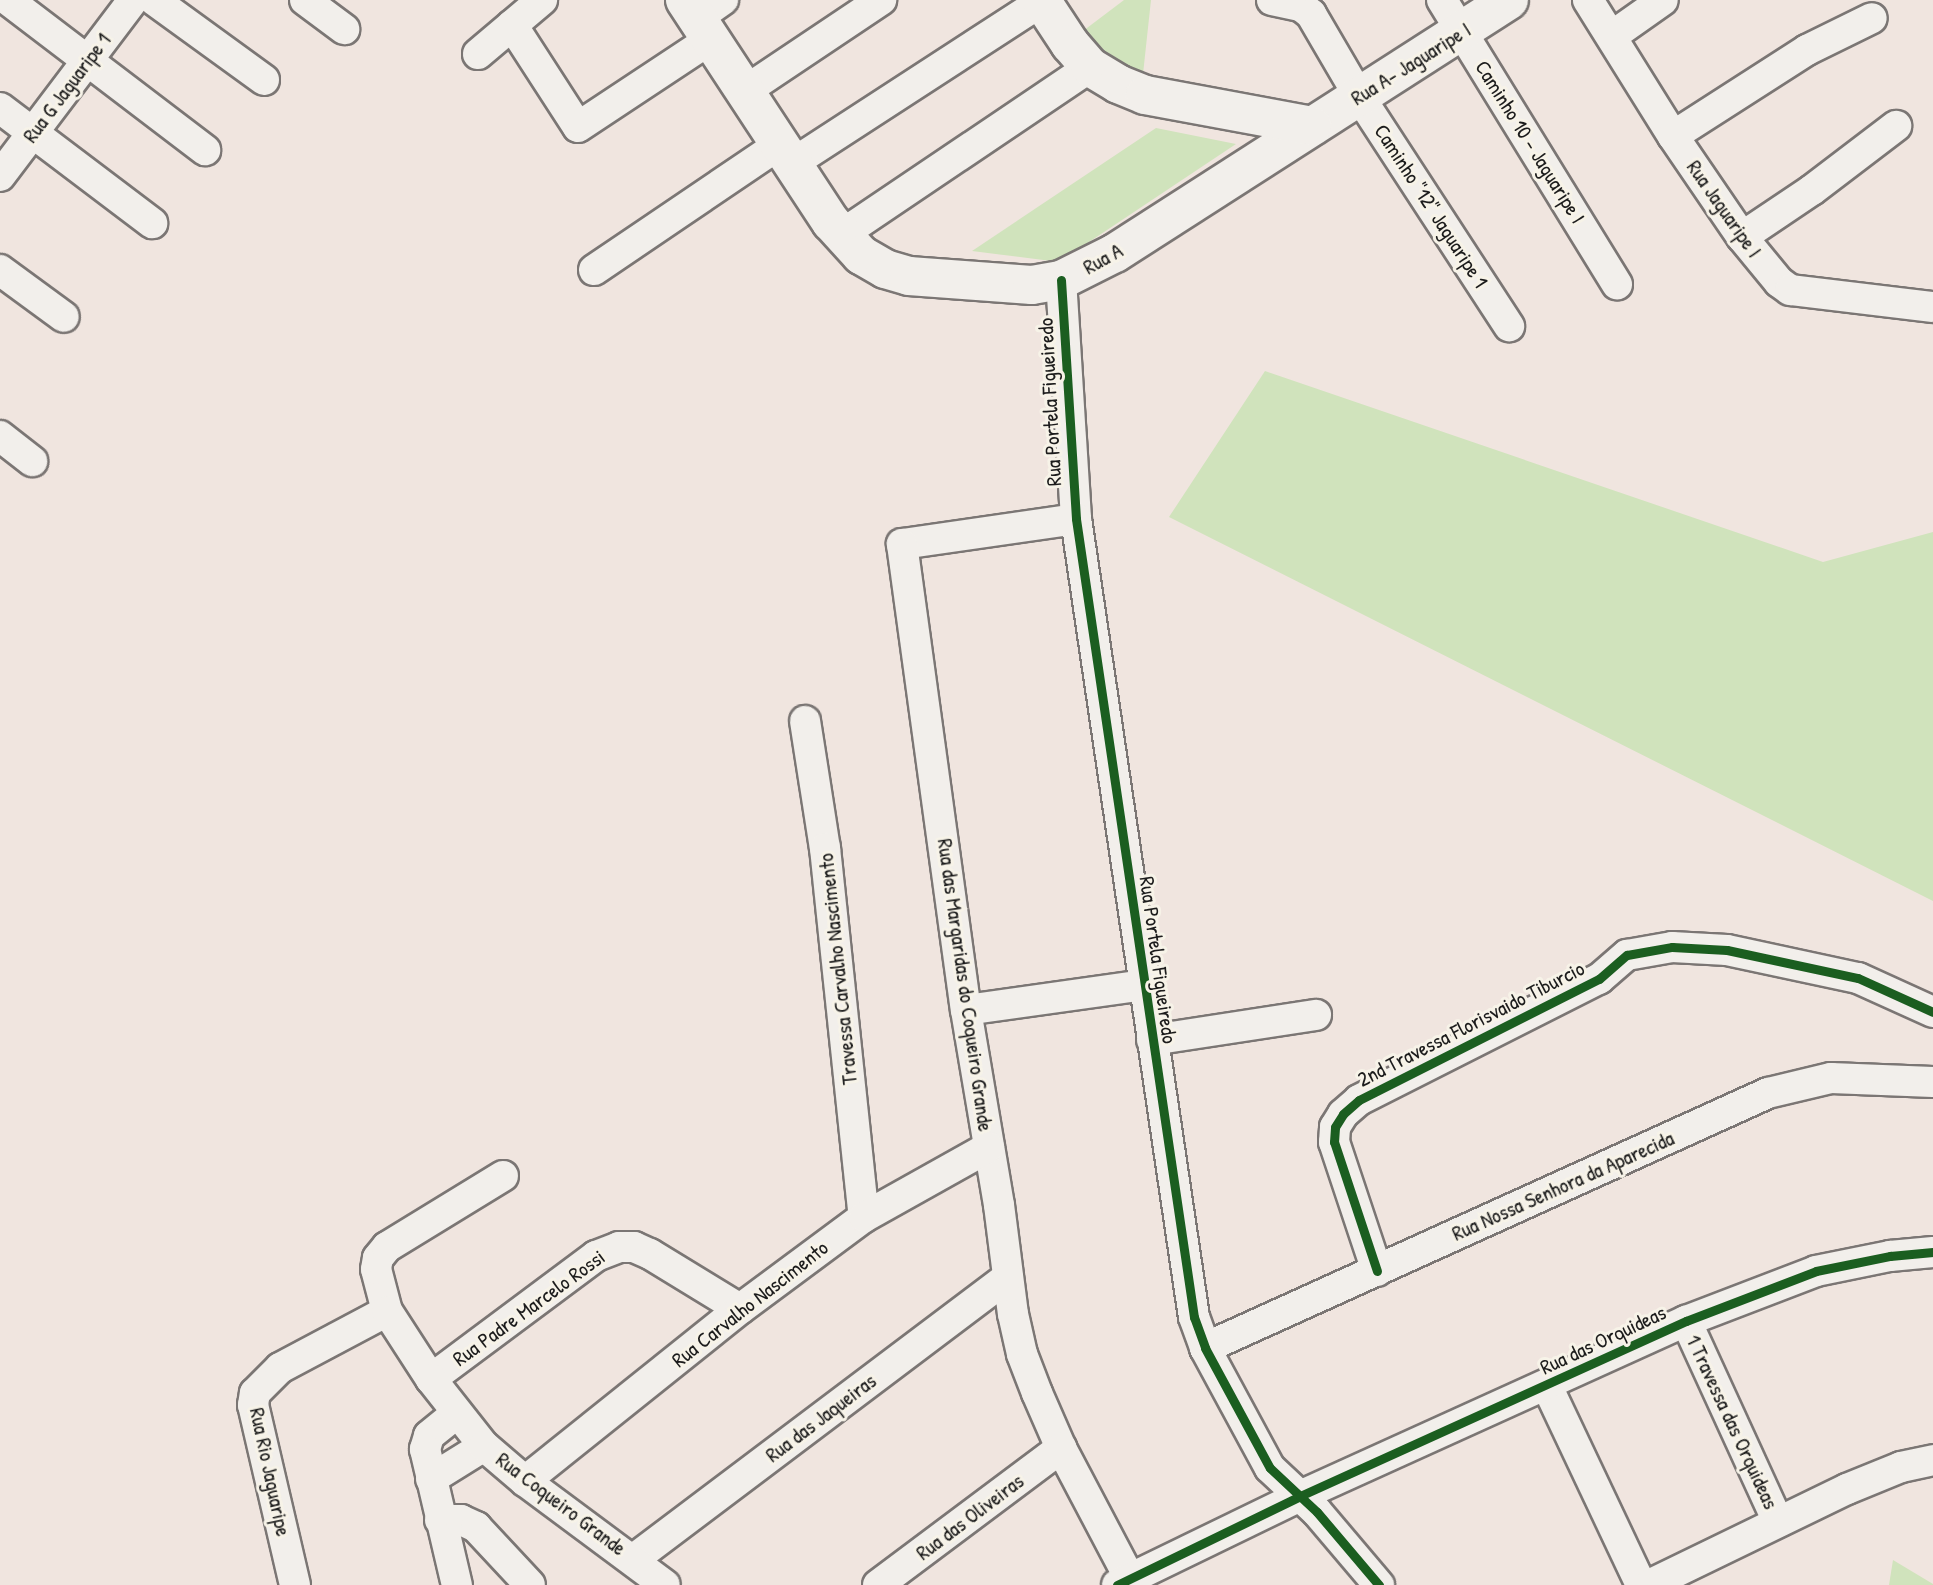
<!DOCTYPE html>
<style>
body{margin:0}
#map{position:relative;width:1933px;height:1585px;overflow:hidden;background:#f0e5df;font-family:"Patrick Hand",sans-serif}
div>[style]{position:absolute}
.green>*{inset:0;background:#d0e3bc}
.roads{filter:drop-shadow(2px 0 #7b7674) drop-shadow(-2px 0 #7b7674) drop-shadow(0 2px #7b7674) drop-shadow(0 -2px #7b7674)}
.minor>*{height:30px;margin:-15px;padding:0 15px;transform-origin:15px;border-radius:15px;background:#f2efeb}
.secondary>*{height:38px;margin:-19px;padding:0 19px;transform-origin:19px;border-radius:19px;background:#f2efeb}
.cycleway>*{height:9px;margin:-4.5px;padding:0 4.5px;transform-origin:4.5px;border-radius:4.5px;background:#1b5e20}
span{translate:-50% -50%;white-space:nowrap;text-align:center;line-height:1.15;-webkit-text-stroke:6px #f7f3e8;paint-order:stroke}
.street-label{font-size:21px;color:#1c1c1c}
</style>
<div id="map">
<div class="green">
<div style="clip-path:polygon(1124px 0,1151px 0,1143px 74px,1120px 65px,1083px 31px)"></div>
<div style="clip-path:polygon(1156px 128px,1236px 144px,1059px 262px,972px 251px)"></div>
<div style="clip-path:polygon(1265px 371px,1823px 562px,1933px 532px,1933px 901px,1169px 517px)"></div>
<div style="clip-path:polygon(1893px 1560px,1933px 1584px,1933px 1585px,1889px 1585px)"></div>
</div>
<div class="roads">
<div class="minor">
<div style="left:8px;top:0;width:248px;rotate:37.3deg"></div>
<div style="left:154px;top:0;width:136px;rotate:36deg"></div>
<div style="left:305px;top:0;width:49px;rotate:36.6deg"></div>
<div style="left:1272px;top:0;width:30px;rotate:12deg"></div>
<div style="left:1301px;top:6px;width:13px;rotate:39deg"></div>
<div style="left:1311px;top:14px;width:95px;rotate:59.7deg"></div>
<div style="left:1359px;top:96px;width:275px;rotate:56.9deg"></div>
<div style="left:1442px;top:0;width:334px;rotate:58.4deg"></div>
<div style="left:1588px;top:0;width:160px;rotate:58deg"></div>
<div style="left:1673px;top:136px;width:122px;rotate:55.7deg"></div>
<div style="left:1742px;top:237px;width:58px;rotate:50.6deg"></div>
<div style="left:1779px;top:282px;width:14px;rotate:36deg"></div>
<div style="left:1790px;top:290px;width:144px;rotate:6.8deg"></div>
<div style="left:697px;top:18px;width:32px;rotate:-35deg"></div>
<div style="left:512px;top:25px;width:121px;rotate:57.1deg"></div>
<div style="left:578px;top:127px;width:159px;rotate:-33.5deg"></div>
<div style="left:1612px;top:36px;width:62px;rotate:-35.2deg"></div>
<div style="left:478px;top:54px;width:84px;rotate:-40.2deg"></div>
<div style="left:745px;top:91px;width:164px;rotate:-33.8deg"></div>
<div style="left:0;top:108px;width:191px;rotate:37.1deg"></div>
<div style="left:1673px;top:136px;width:159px;rotate:-32.7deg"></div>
<div style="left:1807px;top:50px;width:72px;rotate:-26.2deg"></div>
<div style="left:793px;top:163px;width:297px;rotate:-33deg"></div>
<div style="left:0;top:176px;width:221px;rotate:-52.9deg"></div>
<div style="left:841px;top:235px;width:300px;rotate:-34deg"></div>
<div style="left:1742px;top:237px;width:84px;rotate:-33.9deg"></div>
<div style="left:1812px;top:190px;width:106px;rotate:-37.3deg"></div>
<div style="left:0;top:270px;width:79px;rotate:36.3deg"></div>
<div style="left:594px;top:270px;width:225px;rotate:-34.1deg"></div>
<div style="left:1061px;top:280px;width:239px;rotate:86.4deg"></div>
<div style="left:1076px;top:519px;width:807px;rotate:81.59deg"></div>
<div style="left:1194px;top:1317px;width:33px;rotate:70deg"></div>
<div style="left:1205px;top:1348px;width:136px;rotate:61.6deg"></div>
<div style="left:1270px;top:1468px;width:64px;rotate:43.1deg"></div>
<div style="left:1317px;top:1512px;width:96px;rotate:49.7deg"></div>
<div style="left:0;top:436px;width:41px;rotate:38deg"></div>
<div style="left:1076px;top:519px;width:176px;rotate:171.8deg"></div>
<div style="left:902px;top:544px;width:470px;rotate:82.2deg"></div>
<div style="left:966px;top:1010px;width:198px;rotate:80.4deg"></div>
<div style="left:999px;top:1205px;width:110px;rotate:82.7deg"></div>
<div style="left:1013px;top:1314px;width:41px;rotate:77.3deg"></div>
<div style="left:1022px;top:1354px;width:42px;rotate:69deg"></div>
<div style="left:1037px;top:1393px;width:60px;rotate:66.4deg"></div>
<div style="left:1061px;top:1448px;width:146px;rotate:62.2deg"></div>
<div style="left:805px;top:721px;width:129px;rotate:81.1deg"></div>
<div style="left:825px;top:848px;width:371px;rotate:84deg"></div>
<div style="left:966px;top:1010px;width:181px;rotate:-8deg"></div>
<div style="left:1152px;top:1040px;width:166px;rotate:-8.7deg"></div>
<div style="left:1377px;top:1271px;width:136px;rotate:-108.4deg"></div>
<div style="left:1334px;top:1142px;width:15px;rotate:-86deg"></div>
<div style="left:1335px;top:1127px;width:15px;rotate:-58deg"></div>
<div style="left:1343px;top:1114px;width:21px;rotate:-41deg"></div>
<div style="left:1359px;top:1100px;width:269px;rotate:-26.8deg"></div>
<div style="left:1599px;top:979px;width:37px;rotate:-41deg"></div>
<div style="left:1627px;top:955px;width:46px;rotate:-10.1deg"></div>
<div style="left:1672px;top:947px;width:55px;rotate:3.1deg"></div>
<div style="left:1727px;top:950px;width:134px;rotate:12.1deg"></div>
<div style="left:1858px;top:978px;width:82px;rotate:24.4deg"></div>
<div style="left:387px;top:1311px;width:43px;rotate:-104.7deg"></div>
<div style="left:376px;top:1269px;width:11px;rotate:-80deg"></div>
<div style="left:378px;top:1258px;width:14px;rotate:-51deg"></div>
<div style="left:387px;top:1247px;width:136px;rotate:-31.5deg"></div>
<div style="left:1686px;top:1321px;width:221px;rotate:65.4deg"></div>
<div style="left:1205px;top:1348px;width:618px;rotate:-24.37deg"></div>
<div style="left:1768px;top:1093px;width:65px;rotate:-13.4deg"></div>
<div style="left:1831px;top:1078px;width:102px;rotate:2.2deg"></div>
<div style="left:431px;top:1379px;width:206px;rotate:-36.7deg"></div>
<div style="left:596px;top:1256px;width:25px;rotate:-21deg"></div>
<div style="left:619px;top:1247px;width:15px"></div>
<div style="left:634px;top:1247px;width:17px;rotate:24deg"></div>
<div style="left:650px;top:1254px;width:105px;rotate:31.4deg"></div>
<div style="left:1547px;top:1386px;width:220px;rotate:64.7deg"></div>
<div style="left:457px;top:1413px;width:36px;rotate:141deg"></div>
<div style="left:429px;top:1436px;width:14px;rotate:107deg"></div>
<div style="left:425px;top:1449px;width:140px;rotate:76.8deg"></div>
<div style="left:431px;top:1479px;width:62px;rotate:-31.9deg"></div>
<div style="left:525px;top:1481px;width:275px;rotate:-38.7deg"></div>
<div style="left:740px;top:1309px;width:154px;rotate:-36.6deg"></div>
<div style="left:864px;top:1217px;width:143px;rotate:-29.2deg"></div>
<div style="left:440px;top:1520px;width:21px"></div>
<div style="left:461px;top:1520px;width:17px;rotate:25deg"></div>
<div style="left:476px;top:1527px;width:79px;rotate:47deg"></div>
<div style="left:634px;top:1559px;width:468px;rotate:-37deg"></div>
<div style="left:295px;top:1585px;width:185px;rotate:-103.1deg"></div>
<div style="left:253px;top:1405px;width:12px;rotate:-81deg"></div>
<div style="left:255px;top:1393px;width:35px;rotate:-45deg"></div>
<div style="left:280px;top:1368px;width:121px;rotate:-28deg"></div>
<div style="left:387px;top:1311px;width:81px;rotate:57.1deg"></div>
<div style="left:431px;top:1379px;width:85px;rotate:51.7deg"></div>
<div style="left:484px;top:1446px;width:54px;rotate:40.5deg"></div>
<div style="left:525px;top:1481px;width:174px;rotate:36.6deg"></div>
<div style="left:878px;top:1585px;width:229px;rotate:-36.8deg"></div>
<div style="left:1117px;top:1585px;width:203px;rotate:-25.9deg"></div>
<div style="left:1300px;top:1496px;width:424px;rotate:-24.4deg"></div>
<div style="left:1686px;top:1321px;width:139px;rotate:-21deg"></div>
<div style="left:1816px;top:1271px;width:76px;rotate:-11.5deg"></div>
<div style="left:1890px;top:1256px;width:43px;rotate:-5.3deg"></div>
<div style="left:1649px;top:1585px;width:220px;rotate:-25.9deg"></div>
<div style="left:1847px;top:1489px;width:58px;rotate:-22.2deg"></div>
<div style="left:1901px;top:1467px;width:33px;rotate:-12deg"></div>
</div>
<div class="secondary">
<div style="left:685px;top:0;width:266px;rotate:56.7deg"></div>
<div style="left:831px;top:222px;width:45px;rotate:47.7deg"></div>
<div style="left:861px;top:255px;width:28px;rotate:30deg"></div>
<div style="left:885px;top:269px;width:25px;rotate:16deg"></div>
<div style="left:909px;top:276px;width:123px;rotate:4.2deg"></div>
<div style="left:1032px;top:285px;width:29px;rotate:-10deg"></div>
<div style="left:1061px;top:280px;width:60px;rotate:-26.6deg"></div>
<div style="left:1115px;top:253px;width:468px;rotate:-32.7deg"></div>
<div style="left:1041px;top:0;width:53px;rotate:56.6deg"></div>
<div style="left:1070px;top:44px;width:30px;rotate:49deg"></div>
<div style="left:1090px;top:67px;width:33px;rotate:31deg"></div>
<div style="left:1118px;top:84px;width:29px;rotate:22deg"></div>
<div style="left:1145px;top:95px;width:170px;rotate:10.5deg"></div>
</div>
</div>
<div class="cycleway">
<div style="left:1061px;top:280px;width:239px;rotate:86.4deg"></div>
<div style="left:1076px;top:519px;width:807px;rotate:81.59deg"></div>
<div style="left:1194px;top:1317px;width:33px;rotate:70deg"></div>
<div style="left:1205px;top:1348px;width:136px;rotate:61.6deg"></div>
<div style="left:1270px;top:1468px;width:64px;rotate:43.1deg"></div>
<div style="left:1317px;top:1512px;width:96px;rotate:49.7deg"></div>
<div style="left:1377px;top:1271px;width:136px;rotate:-108.4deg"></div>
<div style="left:1334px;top:1142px;width:15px;rotate:-86deg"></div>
<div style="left:1335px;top:1127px;width:15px;rotate:-58deg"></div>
<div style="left:1343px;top:1114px;width:21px;rotate:-41deg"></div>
<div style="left:1359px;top:1100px;width:269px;rotate:-26.8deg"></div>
<div style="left:1599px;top:979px;width:37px;rotate:-41deg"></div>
<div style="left:1627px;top:955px;width:46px;rotate:-10.1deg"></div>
<div style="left:1672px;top:947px;width:55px;rotate:3.1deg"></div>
<div style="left:1727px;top:950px;width:134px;rotate:12.1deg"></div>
<div style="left:1858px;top:978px;width:82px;rotate:24.4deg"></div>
<div style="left:1117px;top:1585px;width:203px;rotate:-25.9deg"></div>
<div style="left:1300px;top:1496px;width:424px;rotate:-24.4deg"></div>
<div style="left:1686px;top:1321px;width:139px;rotate:-21deg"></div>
<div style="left:1816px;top:1271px;width:76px;rotate:-11.5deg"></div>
<div style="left:1890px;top:1256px;width:43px;rotate:-5.3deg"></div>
</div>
<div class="street-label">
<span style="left:1411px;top:64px;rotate:-32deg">Rua A- Jaguaripe I</span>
<span style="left:67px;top:88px;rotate:-53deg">Rua G Jaguaripe 1</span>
<span style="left:1530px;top:142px;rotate:58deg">Caminho 10 - Jaguaripe I</span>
<span style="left:1431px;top:206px;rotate:57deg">Caminho "12" Jaguaripe 1</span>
<span style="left:1724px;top:209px;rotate:55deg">Rua Jaguaripe I</span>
<span style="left:1103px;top:259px;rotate:-29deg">Rua A</span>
<span style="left:1050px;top:402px;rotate:-93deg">Rua Portela Figueiredo</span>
<span style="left:1158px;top:960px;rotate:82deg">Rua Portela Figueiredo</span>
<span style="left:838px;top:969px;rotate:-96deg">Travessa Carvalho Nascimento</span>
<span style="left:965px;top:985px;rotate:82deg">Rua das Margaridas do Coqueiro Grande</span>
<span style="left:1471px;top:1024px;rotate:-27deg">2nd Travessa Florisvaido Tiburcio</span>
<span style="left:1563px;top:1186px;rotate:-24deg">Rua Nossa Senhora da Aparecida</span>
<span style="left:750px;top:1304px;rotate:-38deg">Rua Carvalho Nascimento</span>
<span style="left:529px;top:1308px;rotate:-36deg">Rua Padre Marcelo Rossi</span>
<span style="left:1603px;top:1340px;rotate:-25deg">Rua das Orquideas</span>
<span style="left:821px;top:1418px;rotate:-37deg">Rua das Jaqueiras</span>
<span style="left:1732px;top:1422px;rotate:65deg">1 Travessa das Orquideas</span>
<span style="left:270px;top:1472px;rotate:78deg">Rua Rio Jaguaripe</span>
<span style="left:561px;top:1504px;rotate:37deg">Rua Coqueiro Grande</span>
<span style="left:970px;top:1517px;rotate:-37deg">Rua das Oliveiras</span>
</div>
</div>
